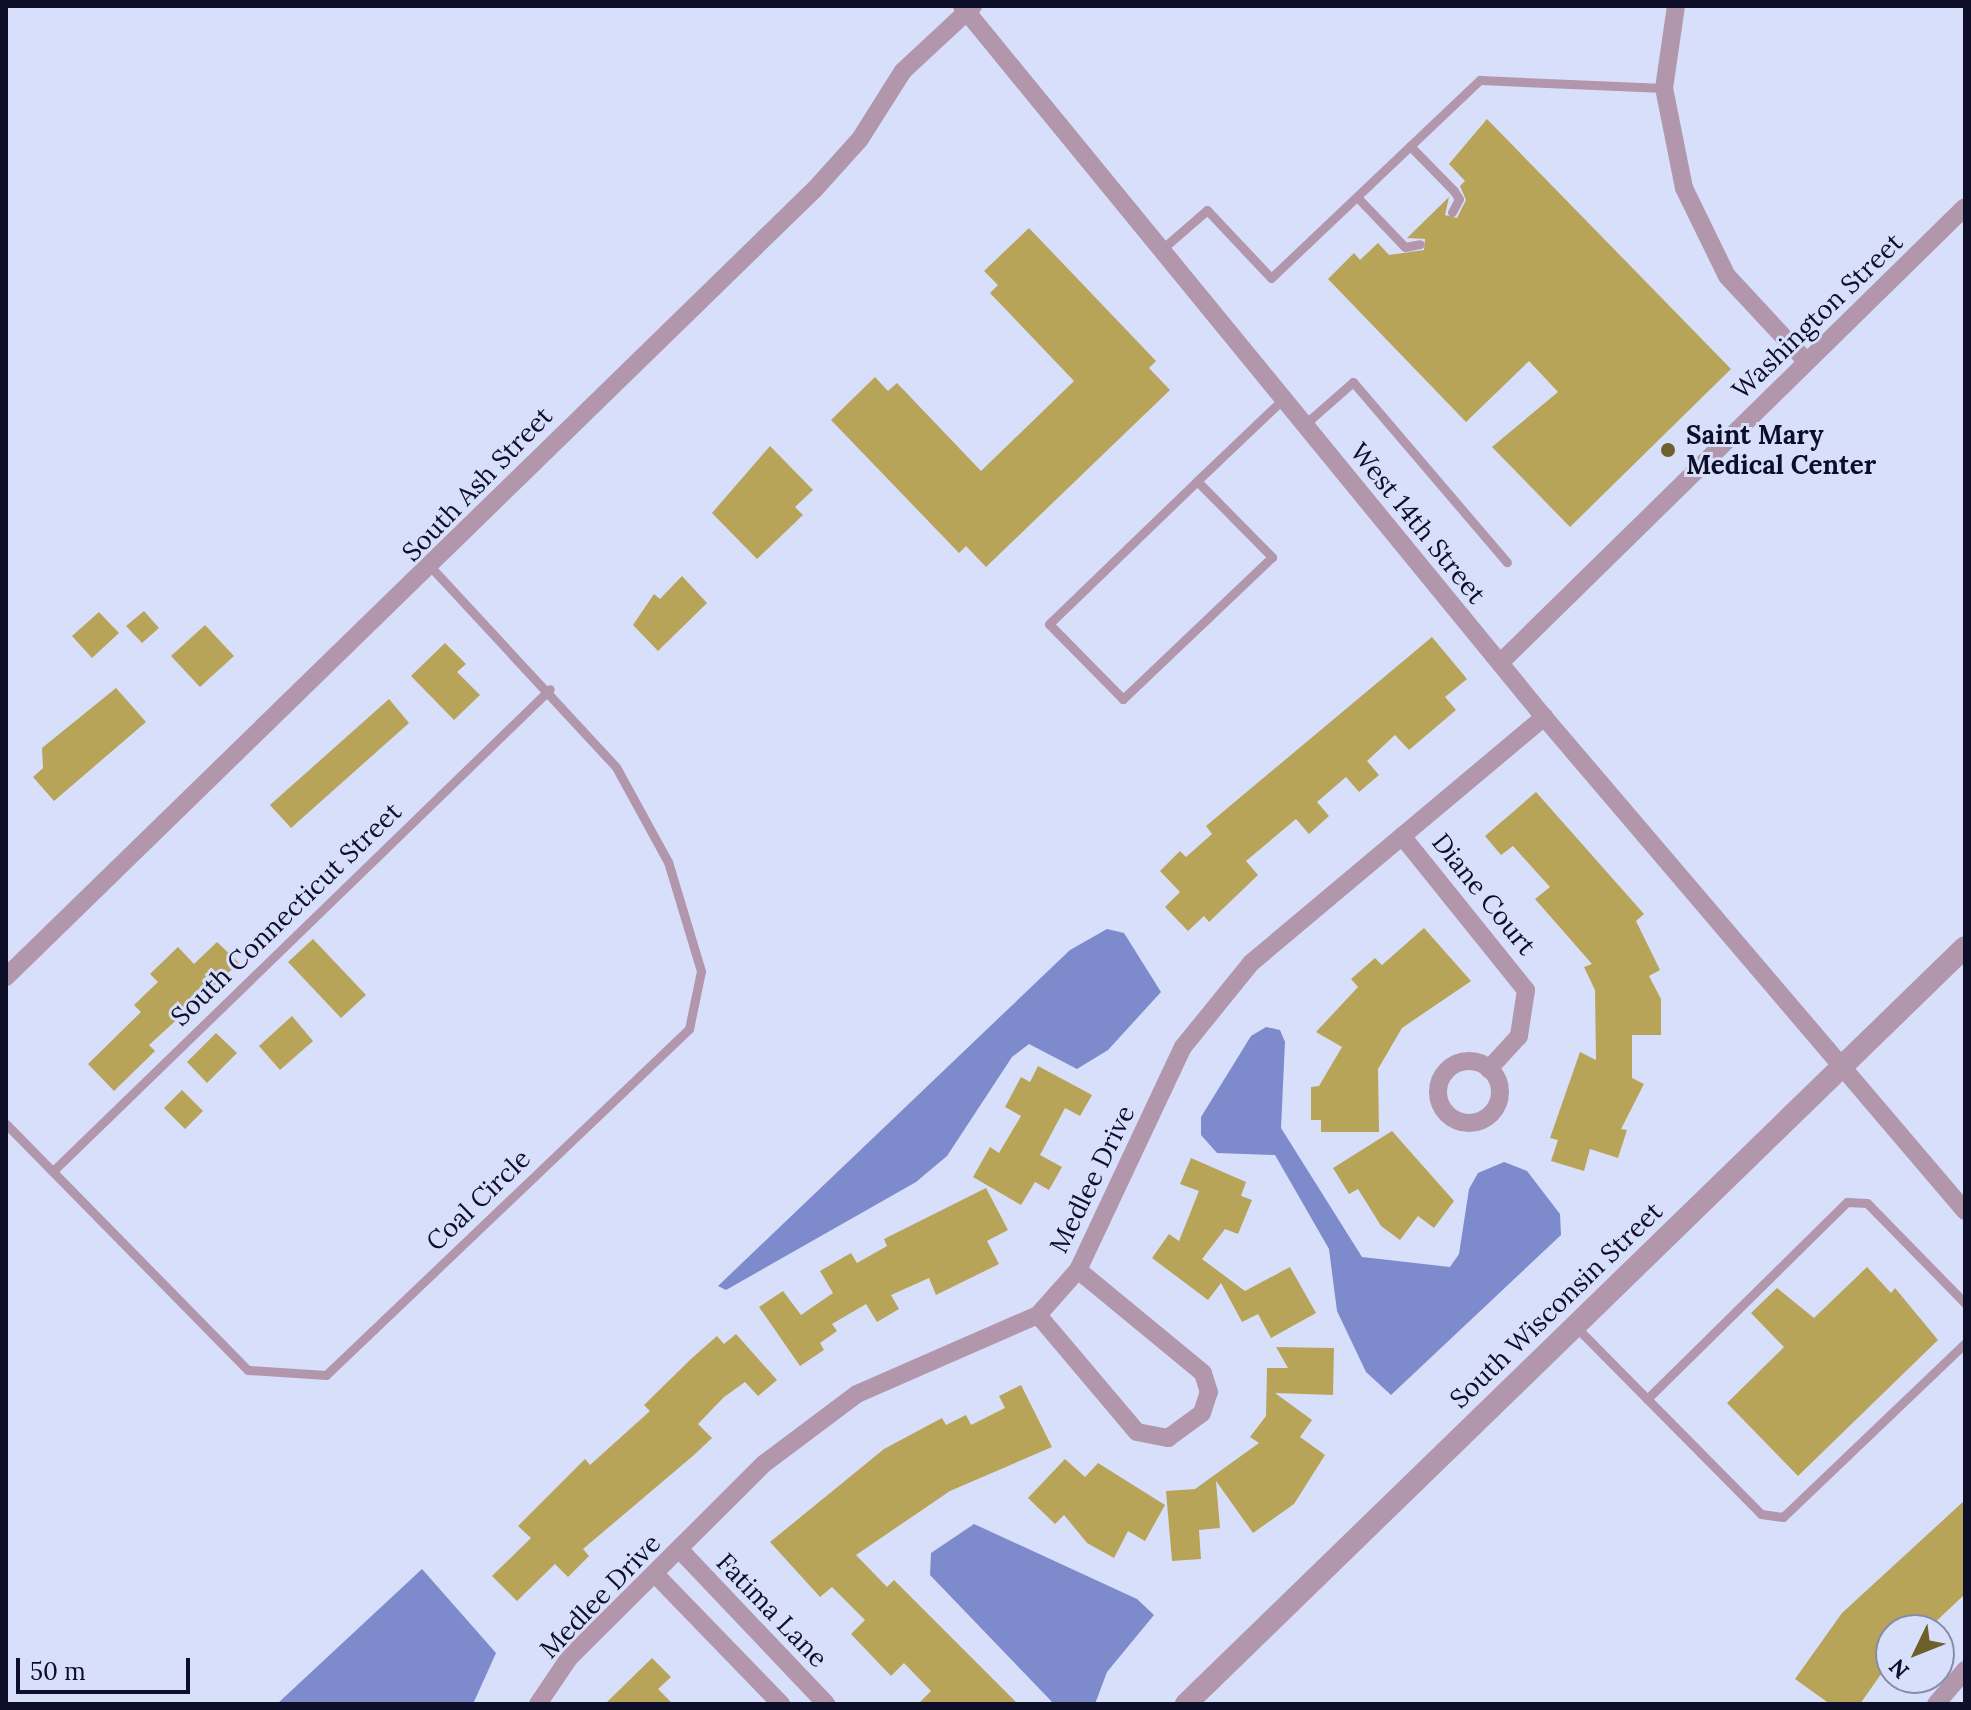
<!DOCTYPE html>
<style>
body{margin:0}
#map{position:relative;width:1971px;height:1710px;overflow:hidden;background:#d8dffa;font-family:Lora,serif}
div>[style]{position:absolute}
.water>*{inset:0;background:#7d8acc}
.building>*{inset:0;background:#b8a458}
.service>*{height:9px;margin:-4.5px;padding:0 4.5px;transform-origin:4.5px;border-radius:4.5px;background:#b296ab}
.minor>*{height:18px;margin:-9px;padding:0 9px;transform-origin:9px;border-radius:9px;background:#b296ab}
.minor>.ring{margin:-9px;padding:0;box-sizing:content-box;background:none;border:18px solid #b296ab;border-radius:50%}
.tertiary>*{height:22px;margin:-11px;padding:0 11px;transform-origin:11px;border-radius:11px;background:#b296ab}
.dots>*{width:22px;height:22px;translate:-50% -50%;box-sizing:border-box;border:4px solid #d8dffa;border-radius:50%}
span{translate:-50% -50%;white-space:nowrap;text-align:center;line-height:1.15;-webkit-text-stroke:6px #d8dffa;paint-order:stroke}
.street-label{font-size:26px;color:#0c0f27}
.poi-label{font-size:26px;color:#0c0f27;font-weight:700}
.left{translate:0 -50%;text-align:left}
.frame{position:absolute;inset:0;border:8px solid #0c0f27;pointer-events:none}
.north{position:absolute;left:1875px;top:1614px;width:80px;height:80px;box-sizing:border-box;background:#d8dffa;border:2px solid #868ca6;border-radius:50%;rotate:227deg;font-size:22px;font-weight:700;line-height:32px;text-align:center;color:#0c0f27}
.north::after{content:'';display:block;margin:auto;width:28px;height:36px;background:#6d602d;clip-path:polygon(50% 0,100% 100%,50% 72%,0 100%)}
.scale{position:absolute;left:16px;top:1658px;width:174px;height:36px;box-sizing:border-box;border:4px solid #0c0f27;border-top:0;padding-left:10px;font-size:24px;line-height:28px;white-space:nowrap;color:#0c0f27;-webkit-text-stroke:6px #d8dffa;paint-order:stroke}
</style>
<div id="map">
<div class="water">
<div style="clip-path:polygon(1107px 929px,1124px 933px,1161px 992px,1108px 1050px,1077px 1069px,1029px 1044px,1012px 1057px,947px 1156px,916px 1182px,726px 1290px,718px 1286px,1070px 950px)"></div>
<div style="clip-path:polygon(1266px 1027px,1280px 1030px,1285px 1042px,1281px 1128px,1362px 1257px,1450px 1267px,1459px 1254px,1469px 1189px,1478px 1173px,1504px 1162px,1527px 1171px,1560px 1214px,1561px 1235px,1391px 1395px,1366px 1372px,1337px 1311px,1329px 1249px,1275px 1155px,1217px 1153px,1201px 1135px,1201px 1117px,1251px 1036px)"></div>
<div style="clip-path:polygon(974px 1524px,1137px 1599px,1154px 1615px,1107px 1672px,1095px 1704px,1054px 1704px,930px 1575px,931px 1553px)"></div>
<div style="clip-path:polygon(422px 1569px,496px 1653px,473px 1704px,277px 1704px)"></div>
</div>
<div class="building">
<div style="clip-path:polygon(1487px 119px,1731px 369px,1570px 527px,1492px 447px,1558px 392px,1529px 361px,1466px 422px,1328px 279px,1354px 253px,1360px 260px,1378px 243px,1389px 255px,1424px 250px,1425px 239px,1407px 238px,1449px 197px,1445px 215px,1457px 218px,1466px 200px,1460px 186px,1465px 181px,1449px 164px)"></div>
<div style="clip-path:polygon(1029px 228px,1156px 361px,1149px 368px,1170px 390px,986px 567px,966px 546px,959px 553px,831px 420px,875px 377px,888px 391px,897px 383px,981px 471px,1074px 381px,990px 293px,998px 285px,984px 271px)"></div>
<div style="clip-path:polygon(770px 446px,813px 490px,795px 507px,803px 515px,757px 559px,712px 513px)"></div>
<div style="clip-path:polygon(682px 576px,707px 603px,658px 651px,633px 625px,654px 594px,660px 599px)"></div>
<div style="clip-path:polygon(144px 611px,159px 628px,142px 643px,126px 626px)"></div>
<div style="clip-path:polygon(99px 612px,119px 633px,92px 658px,72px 636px)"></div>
<div style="clip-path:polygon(205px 625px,234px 656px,200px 687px,171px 656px)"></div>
<div style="clip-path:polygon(1432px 637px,1467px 679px,1445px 697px,1456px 710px,1409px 750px,1395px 735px,1367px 761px,1379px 775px,1359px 792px,1346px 777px,1317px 802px,1329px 816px,1309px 834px,1296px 819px,1246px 861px,1258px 875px,1209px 922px,1204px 916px,1188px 931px,1165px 907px,1180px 892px,1160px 871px,1180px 851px,1186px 857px,1212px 834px,1206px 826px)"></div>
<div style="clip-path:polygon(445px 643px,466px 664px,457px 672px,480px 695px,454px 720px,411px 676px)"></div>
<div style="clip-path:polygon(116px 688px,146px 722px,54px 801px,33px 777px,43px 768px,42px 748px)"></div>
<div style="clip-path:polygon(389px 699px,409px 723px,291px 828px,270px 805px)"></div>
<div style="clip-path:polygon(1536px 792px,1644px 914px,1636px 921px,1660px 970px,1649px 976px,1661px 999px,1661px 1035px,1632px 1035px,1632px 1078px,1644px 1084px,1621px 1129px,1627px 1130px,1618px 1158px,1590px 1149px,1584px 1171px,1551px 1161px,1558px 1140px,1550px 1138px,1580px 1052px,1596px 1060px,1595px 990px,1584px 967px,1592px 964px,1535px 899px,1550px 887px,1513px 846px,1501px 855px,1485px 836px)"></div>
<div style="clip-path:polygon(1424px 928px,1471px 981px,1402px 1028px,1378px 1069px,1379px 1132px,1321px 1132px,1321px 1120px,1311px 1120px,1311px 1087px,1319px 1086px,1342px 1047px,1316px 1032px,1358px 987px,1351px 979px,1375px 958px,1382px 965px)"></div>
<div style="clip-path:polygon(313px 939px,366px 995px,341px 1018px,288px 962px)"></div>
<div style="clip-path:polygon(217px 942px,239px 963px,149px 1045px,155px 1051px,114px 1091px,88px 1064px,141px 1012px,134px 1005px,158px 982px,150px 974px,178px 947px,194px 964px)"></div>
<div style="clip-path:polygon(292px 1016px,313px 1041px,280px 1070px,259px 1046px)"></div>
<div style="clip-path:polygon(216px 1033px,237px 1053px,207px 1083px,187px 1062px)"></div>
<div style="clip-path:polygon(1038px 1066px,1092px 1095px,1080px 1116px,1065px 1108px,1040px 1155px,1062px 1167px,1049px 1190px,1035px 1182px,1021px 1205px,973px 1177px,990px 1147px,999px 1153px,1021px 1116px,1005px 1107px,1021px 1077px,1030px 1082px)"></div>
<div style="clip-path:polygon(182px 1090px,203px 1111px,185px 1129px,164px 1108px)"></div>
<div style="clip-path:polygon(1392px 1131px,1454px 1201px,1434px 1228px,1418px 1216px,1400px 1240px,1381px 1226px,1358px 1189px,1349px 1194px,1333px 1168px)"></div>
<div style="clip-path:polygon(1191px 1158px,1246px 1182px,1241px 1196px,1252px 1200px,1238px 1234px,1225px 1229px,1202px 1259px,1245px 1291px,1290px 1267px,1316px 1313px,1271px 1338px,1258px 1314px,1242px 1322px,1221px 1283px,1208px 1300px,1152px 1258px,1169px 1234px,1179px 1241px,1199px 1191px,1180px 1184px)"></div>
<div style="clip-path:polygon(986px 1188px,1008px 1230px,987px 1241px,999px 1264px,936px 1295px,929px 1278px,891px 1295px,899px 1309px,877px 1322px,866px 1304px,832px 1324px,837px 1331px,820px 1343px,824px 1350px,800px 1366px,759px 1307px,783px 1291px,801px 1315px,833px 1293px,820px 1271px,851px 1253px,857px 1263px,887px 1246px,884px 1239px)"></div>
<div style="clip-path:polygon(1867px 1267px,1891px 1293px,1895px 1288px,1938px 1340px,1798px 1476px,1727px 1403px,1784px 1347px,1751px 1313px,1777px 1288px,1814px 1318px)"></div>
<div style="clip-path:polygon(736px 1334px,777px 1380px,758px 1396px,745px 1382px,724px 1397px,698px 1424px,712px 1438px,694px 1455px,583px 1549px,589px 1556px,568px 1577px,555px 1564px,517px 1601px,492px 1576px,531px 1538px,518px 1526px,585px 1459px,590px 1465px,650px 1411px,644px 1405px,691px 1359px,717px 1336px,724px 1344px)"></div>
<div style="clip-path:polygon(1276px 1347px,1334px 1348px,1333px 1395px,1275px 1393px,1312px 1420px,1300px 1437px,1325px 1455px,1294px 1504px,1253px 1533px,1216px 1481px,1220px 1528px,1199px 1530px,1201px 1559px,1172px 1561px,1166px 1491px,1195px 1489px,1259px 1443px,1250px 1437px,1266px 1416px,1267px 1368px,1288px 1368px)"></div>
<div style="clip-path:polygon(1021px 1385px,1052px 1447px,950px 1491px,856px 1555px,887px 1587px,894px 1580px,1018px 1704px,918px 1704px,931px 1691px,904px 1663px,891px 1676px,851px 1634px,865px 1620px,832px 1587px,820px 1597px,770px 1542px,884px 1449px,942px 1418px,946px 1425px,966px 1415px,971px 1425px,1005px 1408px,999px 1396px)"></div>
<div style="clip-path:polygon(1065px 1459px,1085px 1477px,1098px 1463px,1165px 1505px,1145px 1541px,1128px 1531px,1114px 1558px,1087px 1543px,1064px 1515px,1055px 1524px,1028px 1498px)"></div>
<div style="clip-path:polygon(1965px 1500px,1965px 1594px,1927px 1630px,1891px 1630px,1891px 1660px,1860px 1704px,1830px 1704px,1795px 1679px,1842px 1613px)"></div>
<div style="clip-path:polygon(652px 1658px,671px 1677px,658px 1689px,673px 1704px,605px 1704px)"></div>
</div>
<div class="service">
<div style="left:1410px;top:146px;width:63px;rotate:45.6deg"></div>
<div style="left:1454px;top:191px;width:9px;rotate:58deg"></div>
<div style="left:1459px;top:199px;width:15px;rotate:118deg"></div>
<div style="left:1357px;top:197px;width:69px;rotate:46.2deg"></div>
<div style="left:1405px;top:247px;width:15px;rotate:-11deg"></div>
<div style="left:1161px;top:250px;width:61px;rotate:-41deg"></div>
<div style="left:1207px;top:210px;width:93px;rotate:46.7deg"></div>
<div style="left:1271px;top:278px;width:288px;rotate:-43.5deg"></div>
<div style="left:1480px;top:80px;width:184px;rotate:2.5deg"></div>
<div style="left:1304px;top:425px;width:65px;rotate:-41.3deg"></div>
<div style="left:1353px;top:382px;width:237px;rotate:49.5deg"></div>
<div style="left:1197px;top:481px;width:107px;rotate:45.4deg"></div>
<div style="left:1272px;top:557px;width:206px;rotate:136.4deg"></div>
<div style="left:1123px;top:699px;width:105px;rotate:-134.6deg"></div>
<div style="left:1049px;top:624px;width:206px;rotate:-44deg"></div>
<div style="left:1197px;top:481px;width:119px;rotate:-43.6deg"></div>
<div style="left:6px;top:1124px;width:345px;rotate:45.5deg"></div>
<div style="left:248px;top:1370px;width:78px;rotate:3.7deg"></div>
<div style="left:326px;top:1375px;width:501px;rotate:-43.63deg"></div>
<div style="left:689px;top:1029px;width:59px;rotate:-78.3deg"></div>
<div style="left:701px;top:971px;width:114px;rotate:-106.8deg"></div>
<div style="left:668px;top:862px;width:108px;rotate:-118.7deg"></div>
<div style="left:616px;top:767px;width:271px;rotate:-132.8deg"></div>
<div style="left:53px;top:1171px;width:692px;rotate:-44.12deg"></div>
<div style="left:1575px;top:1326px;width:264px;rotate:45.3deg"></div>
<div style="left:1761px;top:1514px;width:22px;rotate:8deg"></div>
<div style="left:1783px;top:1517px;width:252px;rotate:-43.7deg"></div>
<div style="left:1647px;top:1399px;width:281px;rotate:-44.6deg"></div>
<div style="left:1847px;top:1202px;width:20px;rotate:3deg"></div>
<div style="left:1867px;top:1203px;width:140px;rotate:45.6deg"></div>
</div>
<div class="minor">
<div style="left:962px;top:6px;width:919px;rotate:50.7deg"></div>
<div style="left:1544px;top:717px;width:649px;rotate:49.56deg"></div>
<div style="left:1676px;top:6px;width:83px;rotate:98.3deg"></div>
<div style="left:1664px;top:88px;width:102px;rotate:78.7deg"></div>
<div style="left:1684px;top:188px;width:98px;rotate:64deg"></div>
<div style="left:1727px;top:276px;width:117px;rotate:47.1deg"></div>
<div style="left:1500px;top:663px;width:651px;rotate:-44.44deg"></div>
<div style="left:1402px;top:836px;width:198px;rotate:51.2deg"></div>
<div style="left:1526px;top:990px;width:47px;rotate:98.7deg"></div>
<div style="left:1519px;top:1036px;width:45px;rotate:132.3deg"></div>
<div style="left:6px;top:977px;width:1129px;rotate:-44.25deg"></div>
<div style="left:815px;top:189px;width:67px;rotate:-48deg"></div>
<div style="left:860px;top:139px;width:80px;rotate:-57.7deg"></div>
<div style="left:903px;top:71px;width:96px;rotate:-42.9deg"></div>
<div class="ring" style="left:1438px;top:1061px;width:44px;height:44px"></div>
<div style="left:1038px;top:1315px;width:153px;rotate:49.8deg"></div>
<div style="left:1137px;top:1432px;width:32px;rotate:11deg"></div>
<div style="left:1168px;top:1438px;width:42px;rotate:-36.3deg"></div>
<div style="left:1202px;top:1413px;width:22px;rotate:-72deg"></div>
<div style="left:1209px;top:1392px;width:20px;rotate:-108deg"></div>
<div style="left:1203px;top:1373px;width:162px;rotate:-140.5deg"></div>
<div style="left:681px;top:1551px;width:211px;rotate:46.5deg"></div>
<div style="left:656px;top:1575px;width:180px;rotate:45.9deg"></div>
<div style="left:538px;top:1704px;width:55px;rotate:-56deg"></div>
<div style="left:569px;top:1658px;width:276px;rotate:-44.9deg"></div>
<div style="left:765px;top:1463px;width:115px;rotate:-36.9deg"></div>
<div style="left:857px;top:1394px;width:197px;rotate:-23.6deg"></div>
<div style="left:1038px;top:1315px;width:60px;rotate:-48.4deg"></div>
<div style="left:1078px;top:1270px;width:246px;rotate:-64.8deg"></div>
<div style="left:1183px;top:1047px;width:108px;rotate:-51deg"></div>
<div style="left:1251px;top:963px;width:383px;rotate:-40deg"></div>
<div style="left:1936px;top:1704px;width:45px;rotate:-49.5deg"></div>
</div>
<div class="tertiary">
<div style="left:1186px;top:1704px;width:1086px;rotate:-44.18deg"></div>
</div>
<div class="dots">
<div style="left:1668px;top:450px;background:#6d602d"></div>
</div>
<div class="street-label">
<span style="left:1817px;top:316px;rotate:-44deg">Washington Street</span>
<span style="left:477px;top:484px;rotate:-46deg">South Ash Street</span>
<span style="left:1418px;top:523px;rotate:51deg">West 14th Street</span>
<span style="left:1484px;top:894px;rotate:51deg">Diane Court</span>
<span style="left:286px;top:914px;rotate:-44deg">South Connecticut Street</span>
<span style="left:1092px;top:1179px;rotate:-64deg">Medlee Drive</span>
<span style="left:478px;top:1200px;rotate:-44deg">Coal Circle</span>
<span style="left:1556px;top:1305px;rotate:-44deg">South Wisconsin Street</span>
<span style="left:600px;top:1596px;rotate:-46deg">Medlee Drive</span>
<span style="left:772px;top:1610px;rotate:46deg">Fatima Lane</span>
</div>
<div class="poi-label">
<span class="left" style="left:1686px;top:450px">Saint Mary<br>Medical Center</span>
</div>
<div class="frame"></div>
<div class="north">N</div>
<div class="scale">50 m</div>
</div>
